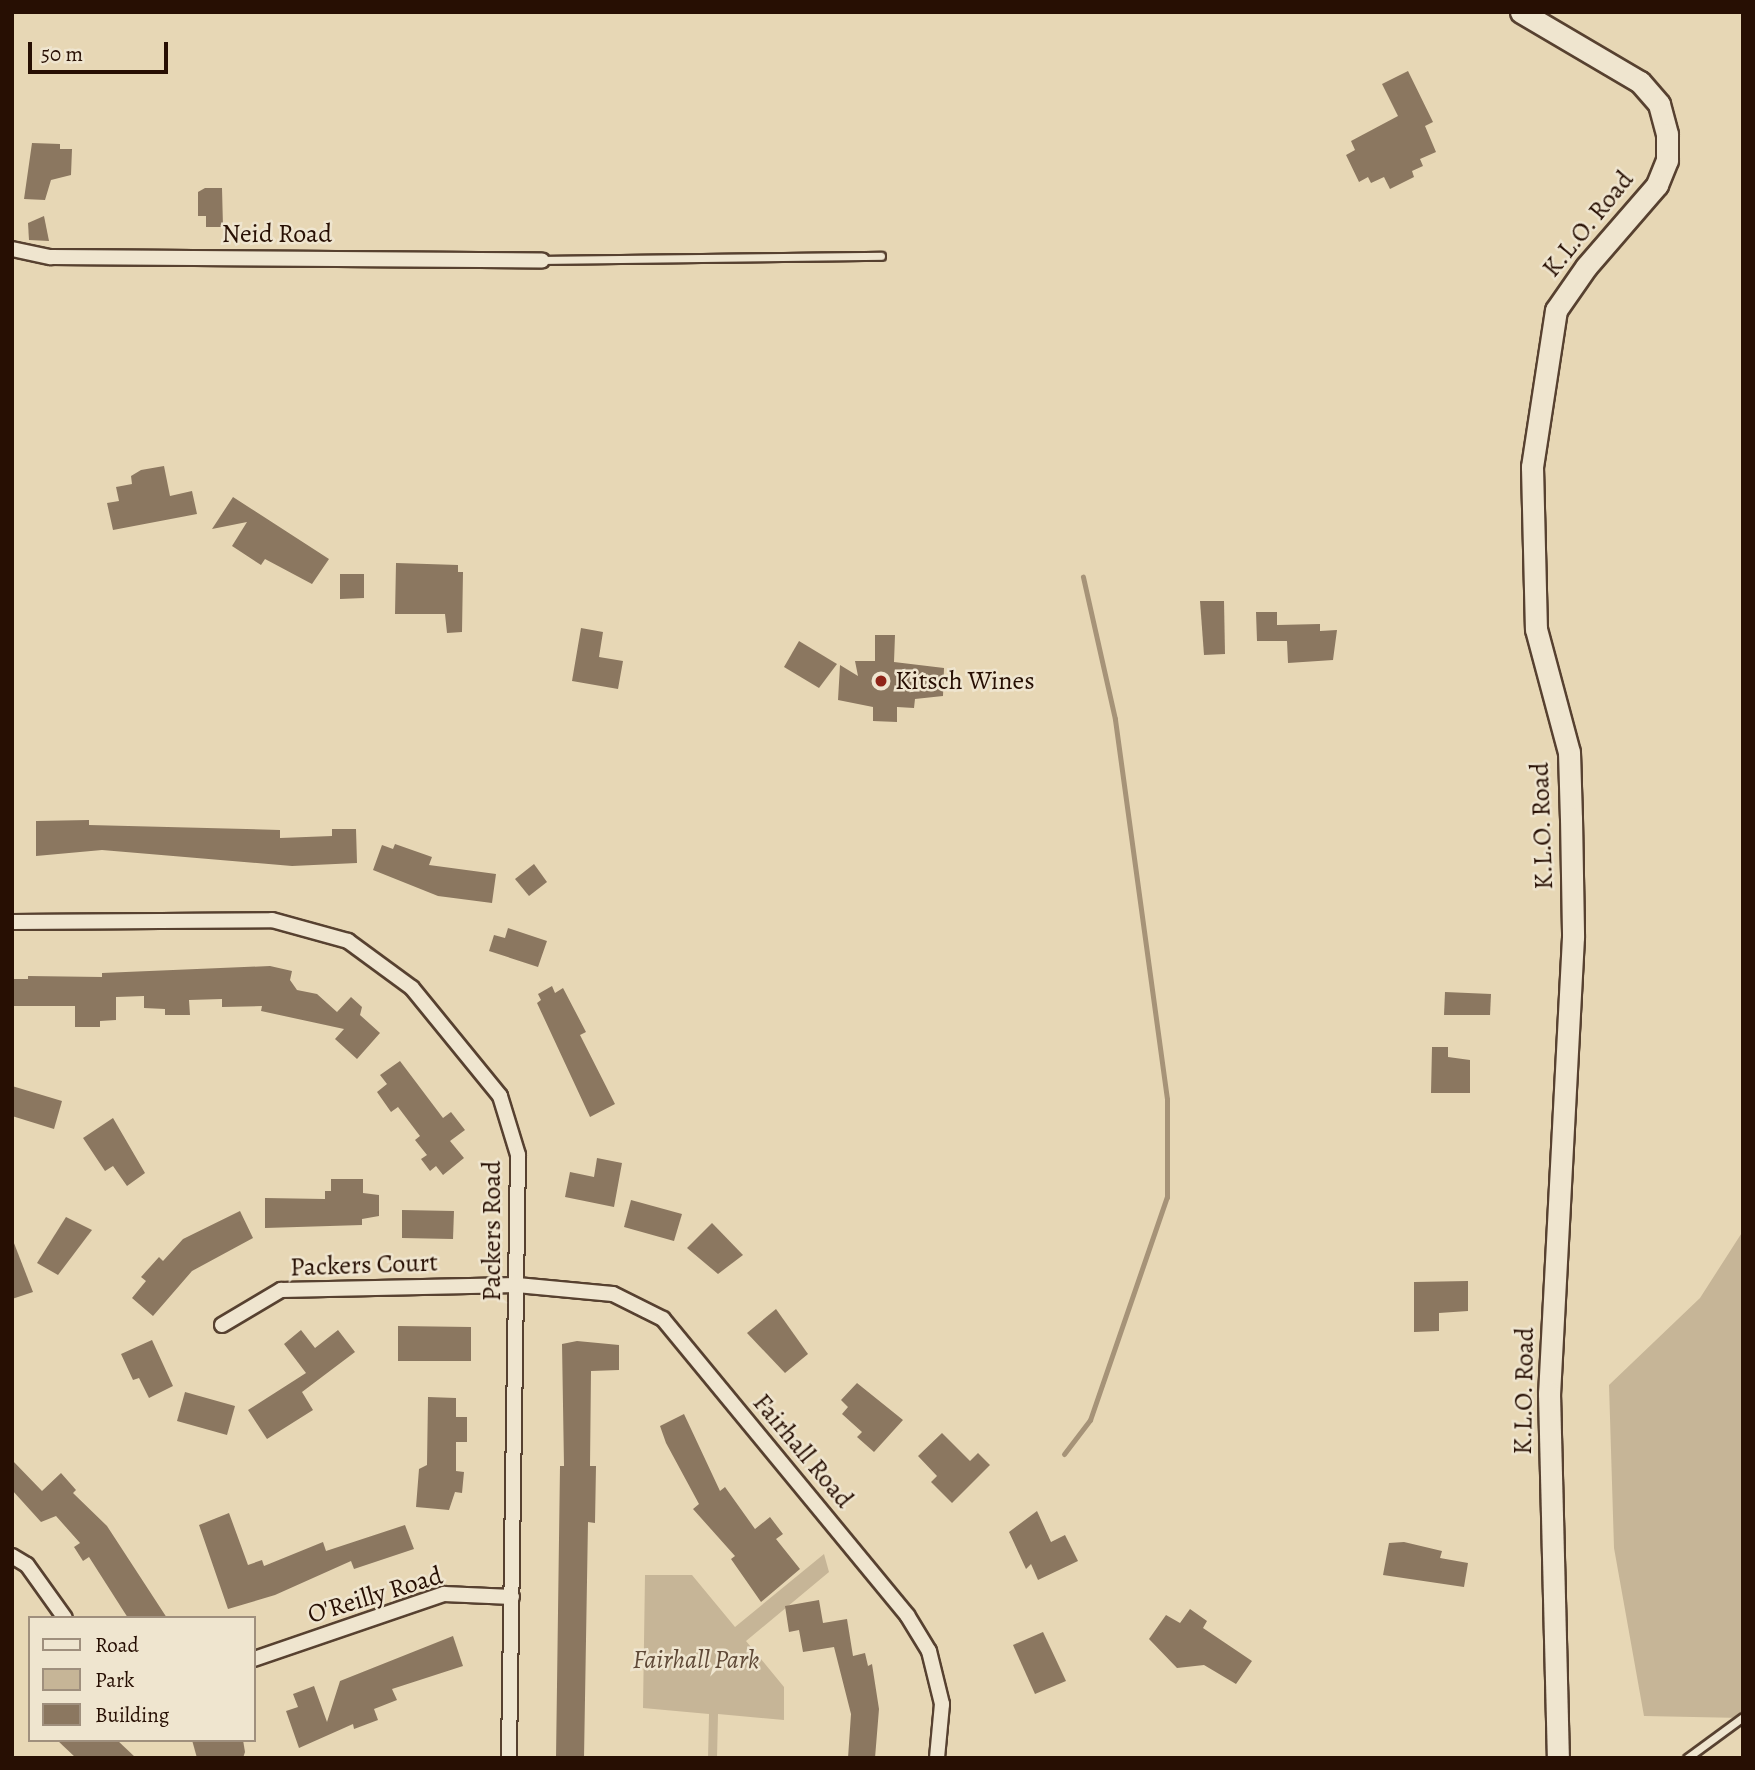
<!DOCTYPE html>
<style>
body{margin:0}
#map{position:relative;width:1755px;height:1770px;overflow:hidden;background:#e7d7b5;font-family:Alegreya,serif}
div>[style]{position:absolute}
.green>*{inset:0;background:#c6b597}
.stream>*{height:5px;margin:-2.5px;padding:0 2.5px;transform-origin:2.5px;border-radius:2.5px;background:#a69378}
.building>*{inset:0;background:#8b7760}
.roads{filter:drop-shadow(2px 0 #574130) drop-shadow(-2px 0 #574130) drop-shadow(0 2px #574130) drop-shadow(0 -2px #574130)}
.lane>*{height:7px;margin:-3.5px;padding:0 3.5px;transform-origin:3.5px;border-radius:3.5px;background:#efe5cf}
.street>*{height:14px;margin:-7px;padding:0 7px;transform-origin:7px;border-radius:7px;background:#efe5cf}
.secondary>*{height:21px;margin:-10.5px;padding:0 10.5px;transform-origin:10.5px;border-radius:10.5px;background:#efe5cf}
.dots>*{width:19px;height:19px;translate:-50% -50%;box-sizing:border-box;border:4px solid #efe5cf;border-radius:50%}
span{translate:-50% -50%;white-space:nowrap;text-align:center;line-height:1.15;-webkit-text-stroke:5px #efe5cf;paint-order:stroke}
.street-label{font-size:26px;color:#270f03}
.poi-label{font-size:26px;color:#270f03}
.left{translate:0 -50%;text-align:left}
.park-label{font-size:26px;color:#5f4937;font-style:italic}
.frame{position:absolute;inset:0;border:14px solid #270f03;pointer-events:none}
.legend{position:absolute;left:28px;top:1616px;width:228px;height:126px;box-sizing:border-box;background:#efe5cf;border:2px solid #9f8f7d;margin:0;padding:9px 12px;list-style:none;font-size:21px;color:#270f03}
.legend li{display:flex;align-items:center;gap:14px;height:35px}
.legend b{width:35px;border:2px solid #9f8f7d}
.scale{position:absolute;left:28px;top:42px;width:140px;height:32px;box-sizing:border-box;border:4px solid #270f03;border-top:0;padding-left:9px;font-size:21px;line-height:24px;white-space:nowrap;color:#270f03;-webkit-text-stroke:5px #efe5cf;paint-order:stroke}
</style>
<div id="map">
<div class="green">
<div style="clip-path:polygon(1743px 1231px,1743px 1718px,1644px 1716px,1614px 1548px,1609px 1385px,1700px 1298px)"></div>
<div style="clip-path:polygon(824px 1554px,829px 1572px,746px 1641px,784px 1687px,784px 1720px,718px 1714px,717px 1758px,708px 1758px,709px 1714px,643px 1708px,645px 1575px,692px 1575px,735px 1627px)"></div>
</div>
<div class="stream">
<div style="left:1064px;top:1454px;width:43px;rotate:-52.6deg"></div>
<div style="left:1090px;top:1420px;width:236px;rotate:-71deg"></div>
<div style="left:1167px;top:1197px;width:98px;rotate:-90deg"></div>
<div style="left:1167px;top:1099px;width:384px;rotate:-97.8deg"></div>
<div style="left:1115px;top:719px;width:146px;rotate:-102.7deg"></div>
</div>
<div class="building">
<div style="clip-path:polygon(1408px 71px,1433px 122px,1425px 126px,1436px 152px,1420px 159px,1423px 166px,1412px 171px,1414px 177px,1390px 189px,1384px 177px,1371px 183px,1368px 177px,1359px 182px,1346px 155px,1355px 150px,1351px 141px,1398px 116px,1382px 84px)"></div>
<div style="clip-path:polygon(32px 143px,60px 144px,60px 149px,72px 149px,71px 175px,51px 180px,45px 200px,24px 199px)"></div>
<div style="clip-path:polygon(205px 188px,222px 188px,223px 227px,206px 227px,206px 216px,198px 216px,198px 192px)"></div>
<div style="clip-path:polygon(44px 216px,49px 241px,29px 240px,28px 223px)"></div>
<div style="clip-path:polygon(164px 466px,170px 496px,192px 491px,197px 514px,113px 530px,107px 503px,119px 501px,116px 487px,132px 484px,131px 476px,141px 470px)"></div>
<div style="clip-path:polygon(233px 497px,329px 559px,312px 584px,265px 559px,261px 565px,232px 546px,247px 522px,212px 529px)"></div>
<div style="clip-path:polygon(396px 563px,458px 565px,458px 572px,463px 572px,462px 632px,447px 633px,445px 614px,395px 614px)"></div>
<div style="clip-path:polygon(340px 574px,364px 574px,364px 598px,340px 599px)"></div>
<div style="clip-path:polygon(1200px 601px,1224px 601px,1225px 654px,1204px 655px)"></div>
<div style="clip-path:polygon(1256px 612px,1277px 612px,1277px 625px,1320px 624px,1320px 631px,1337px 630px,1333px 660px,1288px 663px,1287px 641px,1257px 641px)"></div>
<div style="clip-path:polygon(581px 628px,603px 632px,599px 657px,623px 661px,618px 689px,572px 681px)"></div>
<div style="clip-path:polygon(875px 635px,895px 635px,894px 662px,944px 668px,943px 696px,915px 699px,914px 708px,897px 707px,897px 722px,873px 721px,873px 707px,838px 700px,840px 665px,858px 676px,855px 661px,875px 661px)"></div>
<div style="clip-path:polygon(799px 641px,837px 664px,819px 688px,784px 667px)"></div>
<div style="clip-path:polygon(89px 820px,89px 825px,280px 830px,280px 838px,332px 836px,332px 829px,356px 829px,357px 863px,292px 866px,102px 850px,36px 856px,36px 821px)"></div>
<div style="clip-path:polygon(395px 844px,432px 857px,429px 865px,496px 874px,492px 903px,438px 896px,373px 870px,382px 845px,393px 849px)"></div>
<div style="clip-path:polygon(534px 864px,547px 882px,529px 896px,515px 879px)"></div>
<div style="clip-path:polygon(508px 928px,547px 941px,538px 967px,489px 951px,494px 935px,505px 938px)"></div>
<div style="clip-path:polygon(270px 966px,292px 971px,290px 980px,297px 990px,317px 994px,337px 1012px,351px 997px,362px 1007px,360px 1015px,380px 1033px,357px 1059px,335px 1039px,344px 1029px,261px 1011px,262px 1006px,222px 1007px,222px 999px,189px 1000px,190px 1015px,165px 1015px,165px 1009px,144px 1008px,144px 996px,116px 997px,116px 1020px,100px 1021px,100px 1027px,75px 1027px,75px 1006px,12px 1006px,12px 979px,28px 979px,28px 976px,102px 977px,102px 973px)"></div>
<div style="clip-path:polygon(552px 986px,555px 993px,563px 988px,586px 1032px,580px 1035px,615px 1104px,590px 1117px,537px 1003px,541px 1000px,538px 994px)"></div>
<div style="clip-path:polygon(1445px 992px,1491px 994px,1490px 1015px,1444px 1015px)"></div>
<div style="clip-path:polygon(1432px 1047px,1448px 1047px,1448px 1057px,1470px 1060px,1470px 1093px,1431px 1093px)"></div>
<div style="clip-path:polygon(400px 1061px,443px 1118px,451px 1112px,465px 1130px,450px 1141px,464px 1158px,443px 1175px,436px 1166px,430px 1171px,421px 1159px,427px 1155px,415px 1140px,420px 1136px,398px 1107px,391px 1112px,377px 1092px,387px 1084px,380px 1075px)"></div>
<div style="clip-path:polygon(12px 1086px,62px 1101px,54px 1129px,12px 1116px)"></div>
<div style="clip-path:polygon(113px 1118px,145px 1173px,127px 1186px,113px 1166px,105px 1171px,83px 1138px)"></div>
<div style="clip-path:polygon(597px 1158px,622px 1163px,614px 1207px,565px 1197px,570px 1172px,594px 1177px)"></div>
<div style="clip-path:polygon(331px 1179px,363px 1179px,363px 1193px,379px 1195px,379px 1216px,362px 1219px,362px 1225px,265px 1228px,265px 1198px,325px 1199px,325px 1191px,331px 1191px)"></div>
<div style="clip-path:polygon(631px 1200px,682px 1214px,674px 1241px,624px 1227px)"></div>
<div style="clip-path:polygon(402px 1210px,454px 1211px,453px 1239px,402px 1238px)"></div>
<div style="clip-path:polygon(240px 1211px,253px 1238px,192px 1271px,153px 1316px,132px 1298px,146px 1281px,141px 1277px,159px 1257px,163px 1261px,183px 1239px)"></div>
<div style="clip-path:polygon(66px 1217px,92px 1230px,58px 1275px,37px 1263px)"></div>
<div style="clip-path:polygon(712px 1223px,743px 1255px,718px 1274px,687px 1248px)"></div>
<div style="clip-path:polygon(12px 1238px,33px 1292px,12px 1299px)"></div>
<div style="clip-path:polygon(1468px 1281px,1468px 1311px,1439px 1313px,1439px 1331px,1414px 1332px,1414px 1282px)"></div>
<div style="clip-path:polygon(776px 1309px,808px 1354px,785px 1373px,747px 1333px)"></div>
<div style="clip-path:polygon(398px 1326px,471px 1327px,471px 1361px,398px 1361px)"></div>
<div style="clip-path:polygon(301px 1330px,315px 1348px,338px 1330px,355px 1352px,302px 1392px,313px 1410px,267px 1439px,248px 1410px,306px 1373px,284px 1344px)"></div>
<div style="clip-path:polygon(152px 1340px,173px 1386px,149px 1398px,139px 1378px,133px 1380px,121px 1354px)"></div>
<div style="clip-path:polygon(577px 1341px,619px 1345px,619px 1370px,591px 1371px,590px 1466px,596px 1466px,595px 1523px,588px 1522px,584px 1758px,556px 1758px,560px 1466px,564px 1466px,562px 1344px)"></div>
<div style="clip-path:polygon(857px 1383px,903px 1420px,874px 1452px,857px 1437px,862px 1432px,842px 1414px,848px 1407px,841px 1400px)"></div>
<div style="clip-path:polygon(185px 1392px,235px 1406px,227px 1435px,177px 1421px)"></div>
<div style="clip-path:polygon(428px 1397px,456px 1398px,456px 1417px,467px 1417px,467px 1442px,456px 1442px,456px 1471px,464px 1472px,462px 1493px,455px 1492px,449px 1510px,416px 1507px,419px 1469px,427px 1465px)"></div>
<div style="clip-path:polygon(684px 1414px,720px 1491px,725px 1487px,755px 1529px,770px 1517px,783px 1534px,776px 1539px,800px 1569px,761px 1602px,731px 1559px,735px 1556px,693px 1509px,699px 1504px,666px 1443px,660px 1426px)"></div>
<div style="clip-path:polygon(942px 1433px,970px 1461px,978px 1453px,990px 1465px,952px 1503px,931px 1482px,937px 1476px,918px 1456px)"></div>
<div style="clip-path:polygon(12px 1460px,42px 1491px,61px 1473px,76px 1490px,73px 1493px,107px 1526px,167px 1618px,128px 1618px,89px 1557px,83px 1561px,74px 1547px,80px 1543px,56px 1516px,41px 1522px,12px 1490px)"></div>
<div style="clip-path:polygon(1037px 1511px,1051px 1542px,1065px 1535px,1078px 1561px,1038px 1580px,1031px 1564px,1026px 1569px,1009px 1532px)"></div>
<div style="clip-path:polygon(229px 1513px,248px 1565px,262px 1560px,264px 1566px,323px 1542px,326px 1551px,405px 1525px,414px 1549px,354px 1569px,351px 1561px,275px 1595px,228px 1609px,199px 1525px)"></div>
<div style="clip-path:polygon(1404px 1542px,1442px 1551px,1440px 1558px,1468px 1563px,1464px 1587px,1383px 1575px,1389px 1543px)"></div>
<div style="clip-path:polygon(819px 1600px,823px 1623px,847px 1619px,853px 1656px,865px 1653px,868px 1666px,872px 1664px,879px 1709px,875px 1758px,848px 1758px,851px 1714px,834px 1647px,803px 1652px,799px 1630px,789px 1632px,785px 1606px)"></div>
<div style="clip-path:polygon(1190px 1609px,1207px 1621px,1203px 1628px,1252px 1661px,1236px 1684px,1204px 1665px,1177px 1668px,1149px 1639px,1166px 1615px,1180px 1623px)"></div>
<div style="clip-path:polygon(1043px 1632px,1066px 1681px,1035px 1694px,1013px 1645px)"></div>
<div style="clip-path:polygon(453px 1636px,463px 1666px,392px 1689px,397px 1700px,374px 1709px,378px 1720px,354px 1729px,353px 1724px,299px 1748px,286px 1711px,298px 1707px,293px 1694px,314px 1686px,327px 1722px,340px 1681px)"></div>
<div style="clip-path:polygon(57px 1740px,117px 1740px,136px 1758px,76px 1758px)"></div>
<div style="clip-path:polygon(192px 1740px,243px 1740px,245px 1752px,243px 1758px,197px 1758px)"></div>
</div>
<div class="roads">
<div class="lane">
<div style="left:542px;top:260px;width:339px;rotate:-0.7deg"></div>
<div style="left:1687px;top:1758px;width:69px;rotate:-36.2deg"></div>
</div>
<div class="street">
<div style="left:12px;top:249px;width:40px;rotate:12deg"></div>
<div style="left:51px;top:257px;width:491px;rotate:0.4deg"></div>
<div style="left:12px;top:922px;width:260px;rotate:-0.4deg"></div>
<div style="left:272px;top:920px;width:79px;rotate:15.4deg"></div>
<div style="left:348px;top:941px;width:79px;rotate:36.3deg"></div>
<div style="left:412px;top:988px;width:139px;rotate:50.8deg"></div>
<div style="left:500px;top:1096px;width:62px;rotate:73deg"></div>
<div style="left:518px;top:1155px;width:603px;rotate:90.86deg"></div>
<div style="left:222px;top:1325px;width:69px;rotate:-30.7deg"></div>
<div style="left:281px;top:1290px;width:236px;rotate:-1.2deg"></div>
<div style="left:517px;top:1285px;width:96px;rotate:5.4deg"></div>
<div style="left:613px;top:1294px;width:56px;rotate:26.6deg"></div>
<div style="left:663px;top:1319px;width:384px;rotate:50.5deg"></div>
<div style="left:907px;top:1615px;width:42px;rotate:58.6deg"></div>
<div style="left:929px;top:1651px;width:55px;rotate:76.2deg"></div>
<div style="left:942px;top:1704px;width:54px;rotate:95.3deg"></div>
<div style="left:12px;top:1556px;width:17px;rotate:31deg"></div>
<div style="left:27px;top:1565px;width:65px;rotate:54.4deg"></div>
<div style="left:254px;top:1659px;width:201px;rotate:-18.9deg"></div>
<div style="left:444px;top:1594px;width:68px;rotate:2.5deg"></div>
</div>
<div class="secondary">
<div style="left:1521px;top:12px;width:138px;rotate:30.5deg"></div>
<div style="left:1640px;top:82px;width:29px;rotate:49deg"></div>
<div style="left:1659px;top:104px;width:31px;rotate:75deg"></div>
<div style="left:1667px;top:134px;width:26px;rotate:90deg"></div>
<div style="left:1667px;top:160px;width:27px;rotate:112deg"></div>
<div style="left:1657px;top:185px;width:108px;rotate:130.9deg"></div>
<div style="left:1586px;top:267px;width:52px;rotate:124.9deg"></div>
<div style="left:1556px;top:310px;width:159px;rotate:98.7deg"></div>
<div style="left:1532px;top:467px;width:162px;rotate:88.6deg"></div>
<div style="left:1536px;top:629px;width:127px;rotate:75deg"></div>
<div style="left:1569px;top:752px;width:66px;rotate:88.3deg"></div>
<div style="left:1571px;top:818px;width:119px;rotate:89deg"></div>
<div style="left:1573px;top:937px;width:457px;rotate:93deg"></div>
<div style="left:1549px;top:1393px;width:365px;rotate:88.6deg"></div>
</div>
</div>
<div class="dots">
<div style="left:881px;top:681px;background:#8f2418"></div>
</div>
<div class="street-label">
<span style="left:1588px;top:224px;rotate:-51deg">K.L.O. Road</span>
<span style="left:277px;top:234px">Neid Road</span>
<span style="left:1542px;top:826px;rotate:-92deg">K.L.O. Road</span>
<span style="left:492px;top:1231px;rotate:-90deg">Packers Road</span>
<span style="left:364px;top:1265px;rotate:-2deg">Packers Court</span>
<span style="left:1524px;top:1391px;rotate:-89deg">K.L.O. Road</span>
<span style="left:803px;top:1451px;rotate:50deg">Fairhall Road</span>
<span style="left:375px;top:1595px;rotate:-17deg">O'Reilly Road</span>
</div>
<div class="poi-label">
<span class="left" style="left:895px;top:681px">Kitsch Wines</span>
</div>
<div class="park-label">
<span style="left:696px;top:1660px">Fairhall Park</span>
</div>
<div class="frame"></div>
<ul class="legend">
<li><b style="height:9px;background:#efe5cf"></b>Road</li>
<li><b style="height:19px;background:#c6b597"></b>Park</li>
<li><b style="height:19px;background:#8b7760"></b>Building</li>
</ul>
<div class="scale">50 m</div>
</div>
